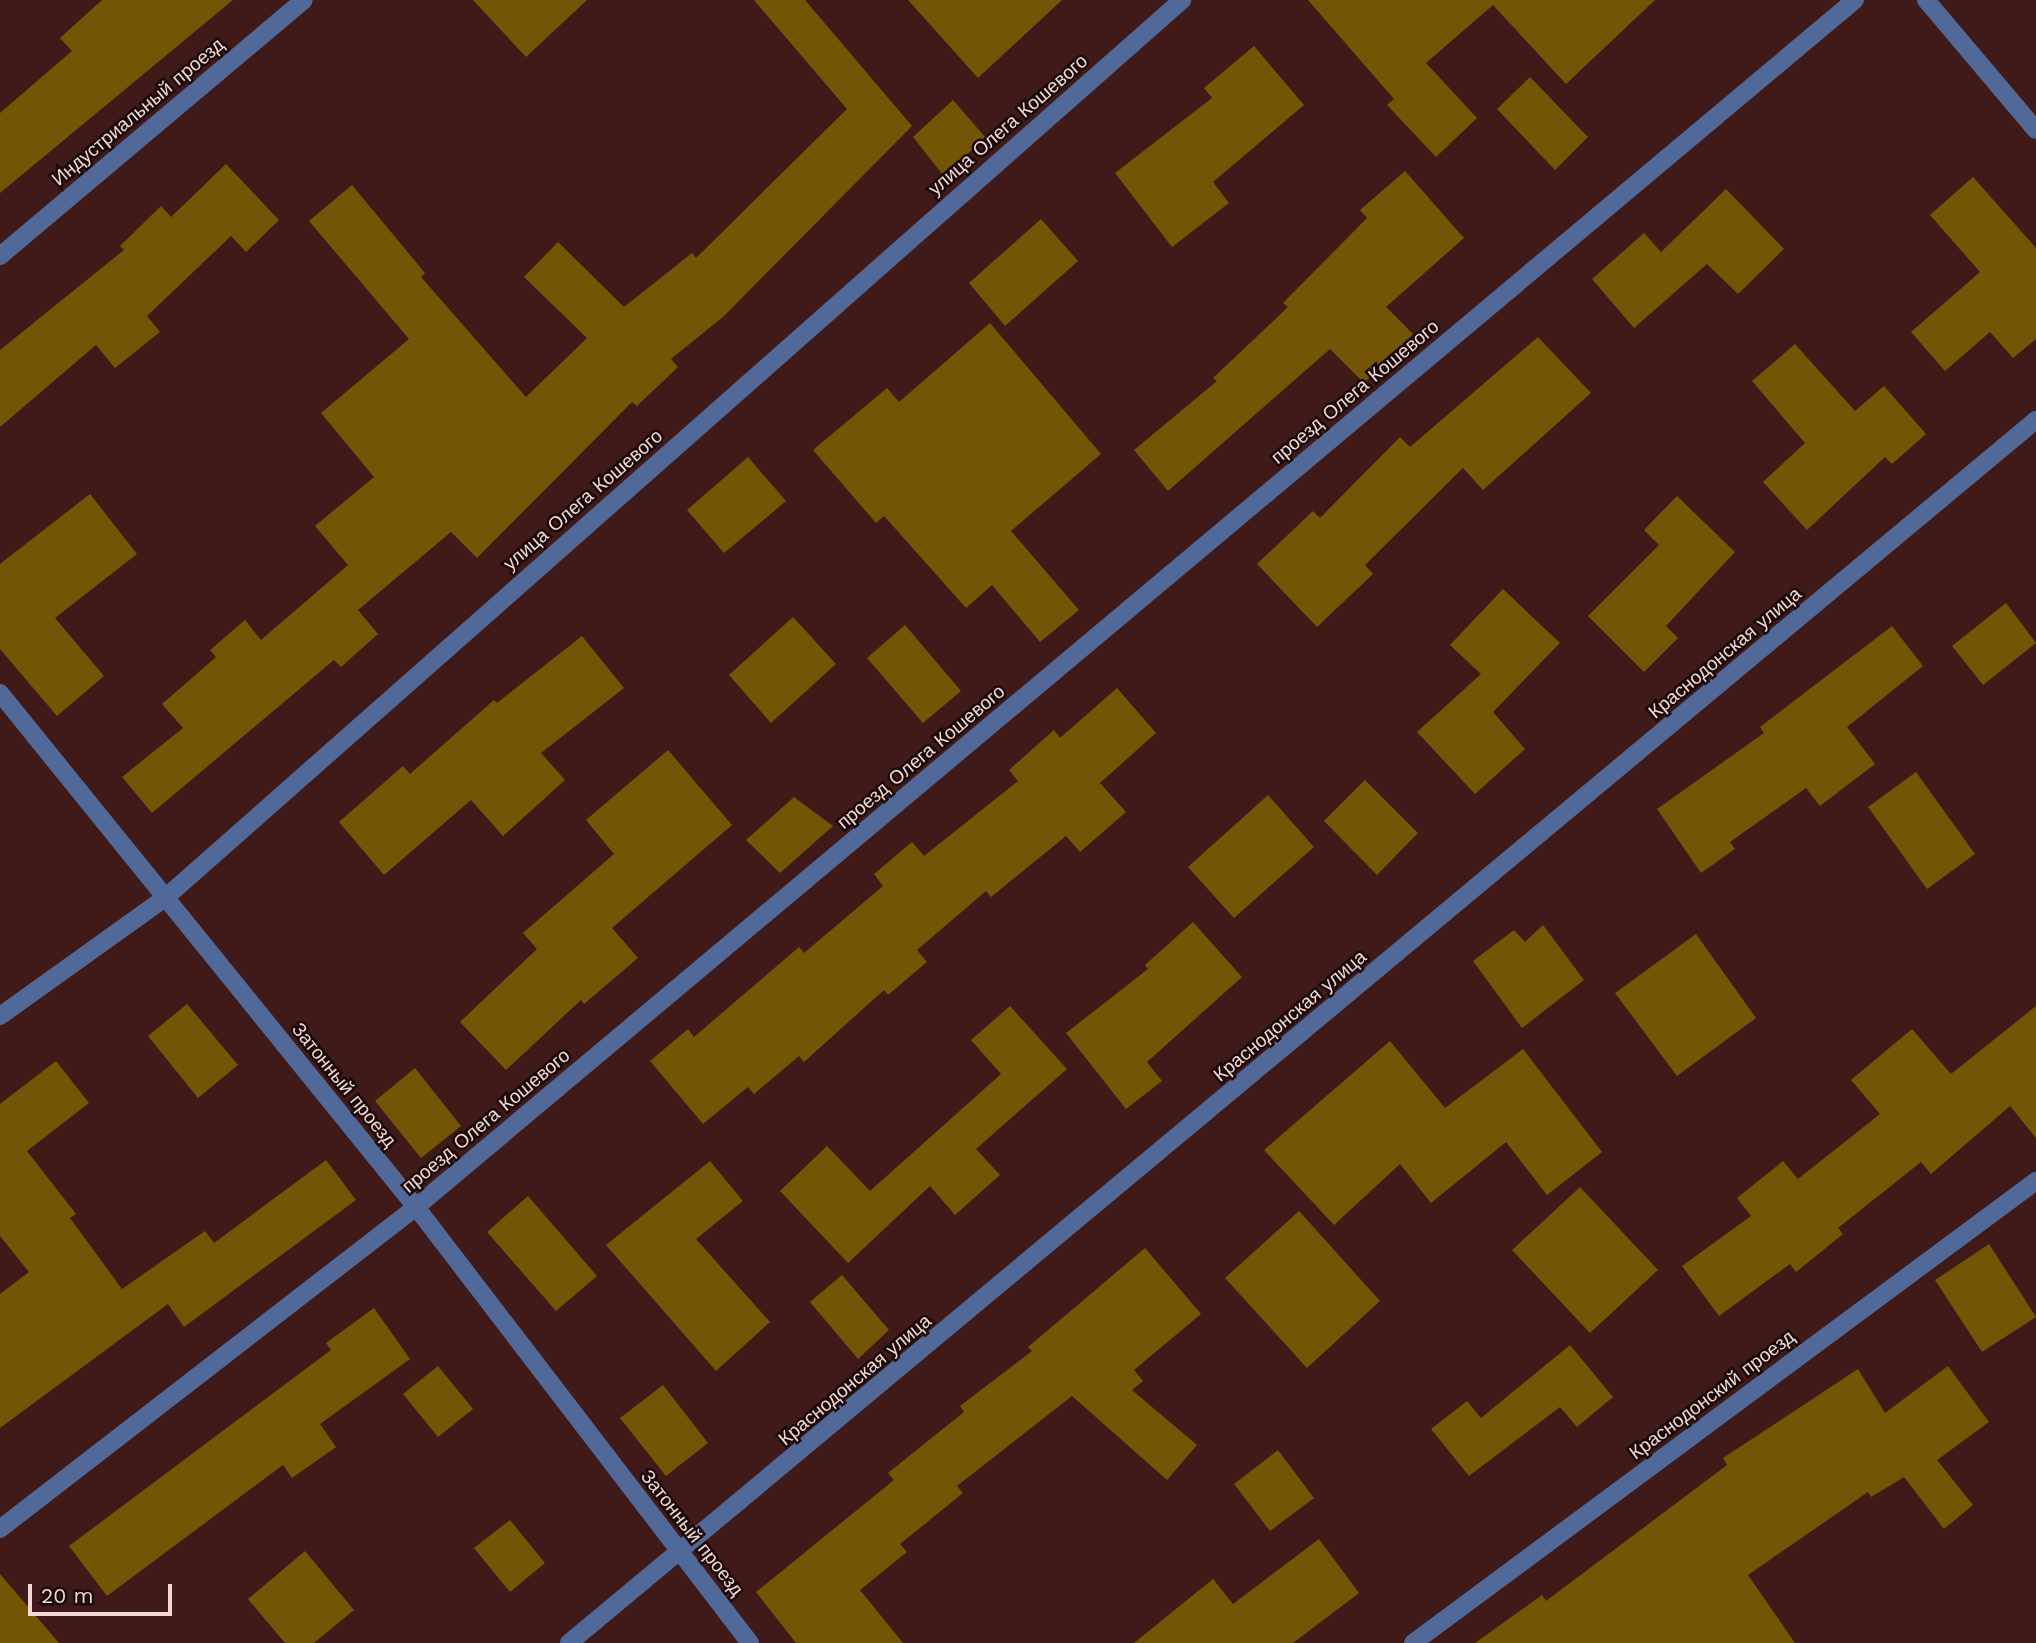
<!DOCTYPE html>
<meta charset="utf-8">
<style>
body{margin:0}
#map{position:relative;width:2036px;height:1643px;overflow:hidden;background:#3f1a19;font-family:"Work Sans",sans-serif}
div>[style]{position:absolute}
.building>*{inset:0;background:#745505}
.minor>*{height:18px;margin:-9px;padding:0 9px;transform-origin:9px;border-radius:9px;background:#516998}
span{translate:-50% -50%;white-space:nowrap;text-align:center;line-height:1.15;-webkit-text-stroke:5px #1b0a0a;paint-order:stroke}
.street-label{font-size:19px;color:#f2d8d6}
.scale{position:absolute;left:28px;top:1584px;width:144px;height:32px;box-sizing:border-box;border:4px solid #f2d8d6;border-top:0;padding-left:9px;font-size:21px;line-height:24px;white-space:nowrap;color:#f2d8d6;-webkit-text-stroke:5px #1b0a0a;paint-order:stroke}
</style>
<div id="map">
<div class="building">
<div style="clip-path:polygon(102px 0,233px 0,0 193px,0 113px,72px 51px,60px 38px)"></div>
<div style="clip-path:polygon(473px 0,587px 0,526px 57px)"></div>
<div style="clip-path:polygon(754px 0,805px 0,912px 126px,724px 316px,671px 359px,678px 367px,637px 406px,632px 402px,477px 558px,451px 532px,358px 610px,378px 634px,341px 667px,334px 660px,152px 813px,122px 777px,183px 728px,162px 704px,216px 657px,210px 650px,245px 620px,261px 640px,348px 565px,315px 526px,374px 477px,321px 413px,409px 339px,309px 221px,352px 185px,425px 273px,421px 277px,526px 397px,587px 338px,524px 277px,558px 242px,624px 307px,692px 253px,696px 258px,847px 109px)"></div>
<div style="clip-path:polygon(908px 0,1062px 0,978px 78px)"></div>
<div style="clip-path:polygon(1308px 0,1655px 0,1566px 84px,1493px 5px,1426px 63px,1477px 118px,1436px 157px,1387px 105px,1394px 99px)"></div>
<div style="clip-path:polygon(1254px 46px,1304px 105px,1213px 182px,1229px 203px,1172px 247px,1115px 173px,1212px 98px,1204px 88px)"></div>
<div style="clip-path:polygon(1530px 77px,1588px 137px,1555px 170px,1497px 109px)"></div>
<div style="clip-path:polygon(953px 100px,986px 138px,943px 175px,913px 137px)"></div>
<div style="clip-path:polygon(226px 164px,279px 220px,246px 252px,231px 236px,147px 316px,160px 332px,115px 368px,96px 345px,0 427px,0 350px,124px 250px,120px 246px,161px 206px,171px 217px)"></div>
<div style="clip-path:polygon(1405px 171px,1464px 238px,1386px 307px,1413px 334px,1364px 383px,1330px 349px,1168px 491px,1134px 450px,1217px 381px,1213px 378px,1288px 307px,1283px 303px,1367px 218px,1360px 210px)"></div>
<div style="clip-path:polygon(1973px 177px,2036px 248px,2036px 339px,2013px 358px,1990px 332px,1945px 371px,1911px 332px,1980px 272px,1930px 215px)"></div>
<div style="clip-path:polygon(1726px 189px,1784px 249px,1738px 294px,1707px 264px,1634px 328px,1592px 279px,1644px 233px,1661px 252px)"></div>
<div style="clip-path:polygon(1041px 219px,1078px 261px,1005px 326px,969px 283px)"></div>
<div style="clip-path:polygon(990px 323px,1101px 454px,1011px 531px,1079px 610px,1040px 642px,992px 585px,966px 608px,884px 516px,876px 523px,813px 450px,887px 388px,899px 402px)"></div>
<div style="clip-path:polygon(1538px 337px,1591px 393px,1483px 490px,1463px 468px,1365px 565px,1373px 574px,1317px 627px,1257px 564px,1313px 511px,1320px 518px,1400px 437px,1410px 447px)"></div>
<div style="clip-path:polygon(1795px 344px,1855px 411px,1884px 386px,1926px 434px,1892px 464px,1885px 457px,1807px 530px,1763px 482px,1805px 443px,1752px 381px)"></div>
<div style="clip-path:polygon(748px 457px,786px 501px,724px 553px,687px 510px)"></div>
<div style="clip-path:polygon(90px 494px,137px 554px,55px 618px,104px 676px,57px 716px,0 649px,0 564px)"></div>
<div style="clip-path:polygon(1677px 496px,1735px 552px,1666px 626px,1678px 638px,1644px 672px,1588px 616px,1659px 545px,1644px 530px)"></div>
<div style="clip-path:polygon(1503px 589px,1560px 643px,1493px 712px,1525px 749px,1475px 794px,1417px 732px,1481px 674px,1450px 645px)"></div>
<div style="clip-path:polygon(2006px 603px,2036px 643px,1983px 685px,1952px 646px)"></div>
<div style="clip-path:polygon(793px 617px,836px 664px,771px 723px,729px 675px)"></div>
<div style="clip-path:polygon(905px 625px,961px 691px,923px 723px,867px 658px)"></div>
<div style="clip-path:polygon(1892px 626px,1923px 666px,1847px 727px,1875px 764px,1820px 806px,1806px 788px,1730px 842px,1735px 849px,1701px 873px,1657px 809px,1764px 733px,1760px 727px)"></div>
<div style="clip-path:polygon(582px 636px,624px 688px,541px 753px,565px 780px,503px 836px,471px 800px,384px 875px,339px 822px,403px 766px,410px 774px,494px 700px,497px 703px)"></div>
<div style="clip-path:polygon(1117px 688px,1156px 733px,1100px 783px,1126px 812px,1080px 852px,1066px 836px,991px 897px,986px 891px,917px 950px,927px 962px,888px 995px,884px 990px,804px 1062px,799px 1056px,754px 1094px,748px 1087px,703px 1124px,650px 1061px,688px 1029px,694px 1037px,799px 947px,804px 953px,883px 886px,874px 874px,912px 842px,924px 856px,1018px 781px,1009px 770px,1054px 730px,1060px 738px)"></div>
<div style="clip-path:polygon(668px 750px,732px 825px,612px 928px,638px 958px,584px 1004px,581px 1000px,506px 1070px,460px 1022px,537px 949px,523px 933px,614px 854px,586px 820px)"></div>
<div style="clip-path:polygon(1916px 772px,1975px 854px,1927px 889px,1868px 807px)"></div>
<div style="clip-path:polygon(1365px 780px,1418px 833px,1377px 875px,1324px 821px)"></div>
<div style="clip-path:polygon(1268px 795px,1314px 847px,1234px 918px,1188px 867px)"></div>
<div style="clip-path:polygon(794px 797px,833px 826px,780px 873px,746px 840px)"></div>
<div style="clip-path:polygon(1193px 922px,1242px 977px,1147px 1062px,1162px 1081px,1126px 1109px,1066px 1033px,1148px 969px,1145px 965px)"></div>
<div style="clip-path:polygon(1543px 925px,1584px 980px,1522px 1028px,1473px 961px,1514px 930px,1525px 942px)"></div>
<div style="clip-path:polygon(1696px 934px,1756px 1018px,1677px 1076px,1615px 993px)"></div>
<div style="clip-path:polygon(187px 1004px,238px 1065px,198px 1098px,148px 1036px)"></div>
<div style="clip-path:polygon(1010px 1006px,1067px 1069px,976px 1149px,1000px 1175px,955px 1215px,930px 1186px,848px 1263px,780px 1191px,827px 1146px,870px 1191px,1001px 1074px,971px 1040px)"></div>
<div style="clip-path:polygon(2036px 1006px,2036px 1138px,2010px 1106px,1931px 1174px,1921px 1162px,1838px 1228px,1843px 1234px,1796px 1272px,1790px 1264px,1719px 1316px,1682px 1266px,1751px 1216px,1737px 1198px,1783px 1161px,1798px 1179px,1880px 1114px,1851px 1080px,1912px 1029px,1951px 1074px)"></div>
<div style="clip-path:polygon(1390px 1041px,1445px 1108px,1523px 1049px,1602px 1152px,1547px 1195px,1506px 1142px,1431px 1203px,1400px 1164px,1334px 1225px,1264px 1150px)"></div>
<div style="clip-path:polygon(56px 1061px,89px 1103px,27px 1151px,76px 1214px,70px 1218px,122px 1289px,205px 1231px,214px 1243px,326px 1160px,356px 1200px,184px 1327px,168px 1304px,0 1428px,0 1294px,29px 1272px,0 1236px,0 1104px)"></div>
<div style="clip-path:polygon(415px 1068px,461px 1126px,421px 1158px,375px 1101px)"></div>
<div style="clip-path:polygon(710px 1161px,743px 1201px,696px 1239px,770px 1322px,716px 1371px,606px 1245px)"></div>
<div style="clip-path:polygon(1580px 1187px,1658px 1270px,1590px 1333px,1512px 1250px)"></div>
<div style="clip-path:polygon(528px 1196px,597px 1276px,556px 1311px,487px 1232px)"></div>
<div style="clip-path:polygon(1299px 1211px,1380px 1301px,1307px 1368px,1225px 1278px)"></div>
<div style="clip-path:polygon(1989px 1244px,2036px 1317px,1982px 1352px,1935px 1280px)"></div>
<div style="clip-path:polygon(1145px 1248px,1201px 1314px,1134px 1370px,1143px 1381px,1132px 1390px,1197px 1445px,1167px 1480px,1072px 1396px,957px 1486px,963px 1493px,900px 1544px,907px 1552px,860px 1590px,903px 1643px,796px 1643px,756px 1592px,894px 1480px,888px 1473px,964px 1412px,960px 1406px,1032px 1351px,1028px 1347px)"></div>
<div style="clip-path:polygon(842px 1275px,889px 1330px,858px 1359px,810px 1302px)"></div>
<div style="clip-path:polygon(374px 1308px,410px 1359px,320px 1424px,336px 1447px,292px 1478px,283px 1465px,107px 1596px,69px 1546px,331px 1350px,326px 1343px)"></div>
<div style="clip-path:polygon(1570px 1345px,1613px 1397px,1577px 1427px,1560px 1407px,1469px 1476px,1431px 1429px,1467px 1401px,1481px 1418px)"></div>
<div style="clip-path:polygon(438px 1366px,473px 1409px,438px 1437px,403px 1394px)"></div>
<div style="clip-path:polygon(1948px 1366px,1989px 1422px,1937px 1460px,1973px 1505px,1944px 1529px,1904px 1477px,1871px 1497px,1868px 1492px,1748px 1575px,1795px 1643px,1475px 1643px,1542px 1595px,1546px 1601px,1727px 1465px,1723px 1458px,1858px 1369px,1885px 1413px)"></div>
<div style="clip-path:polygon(663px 1385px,708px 1443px,666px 1476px,620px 1418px)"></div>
<div style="clip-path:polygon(1278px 1450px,1314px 1498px,1270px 1531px,1234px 1484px)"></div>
<div style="clip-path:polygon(510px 1520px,545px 1563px,510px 1592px,474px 1548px)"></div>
<div style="clip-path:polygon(1319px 1539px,1359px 1593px,1293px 1643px,1134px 1643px,1213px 1579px,1233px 1604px)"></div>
<div style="clip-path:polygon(305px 1551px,354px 1610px,314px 1643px,285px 1643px,248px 1599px)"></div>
<div style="clip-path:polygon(0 1574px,59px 1643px,0 1643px)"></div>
</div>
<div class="minor">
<div style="left:1926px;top:0;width:170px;rotate:49.8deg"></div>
<div style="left:0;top:256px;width:397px;rotate:-40.1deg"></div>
<div style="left:0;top:693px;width:661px;rotate:51.02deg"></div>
<div style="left:416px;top:1207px;width:549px;rotate:52.55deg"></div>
<div style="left:0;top:1016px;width:203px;rotate:-35.6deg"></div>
<div style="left:165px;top:898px;width:1357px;rotate:-41.44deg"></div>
<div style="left:0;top:1529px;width:526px;rotate:-37.74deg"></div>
<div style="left:416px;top:1207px;width:1878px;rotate:-39.99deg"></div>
<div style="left:569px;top:1643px;width:1910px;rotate:-39.82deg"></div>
<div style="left:1413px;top:1643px;width:776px;rotate:-36.56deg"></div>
</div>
<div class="street-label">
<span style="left:138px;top:112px;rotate:-40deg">Индустриальный проезд</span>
<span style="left:1008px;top:125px;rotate:-41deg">улица Олега Кошевого</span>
<span style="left:1355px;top:392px;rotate:-40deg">проезд Олега Кошевого</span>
<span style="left:583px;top:500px;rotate:-41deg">улица Олега Кошевого</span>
<span style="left:1725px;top:653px;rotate:-40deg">Краснодонская улица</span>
<span style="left:921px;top:757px;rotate:-40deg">проезд Олега Кошевого</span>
<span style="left:1290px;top:1016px;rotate:-40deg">Краснодонская улица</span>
<span style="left:344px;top:1085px;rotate:51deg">Затонный проезд</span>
<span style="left:486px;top:1121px;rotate:-40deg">проезд Олега Кошевого</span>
<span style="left:855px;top:1380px;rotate:-40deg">Краснодонская улица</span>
<span style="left:1712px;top:1395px;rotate:-37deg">Краснодонский проезд</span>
<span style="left:692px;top:1533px;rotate:52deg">Затонный проезд</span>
</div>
<div class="scale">20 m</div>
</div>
